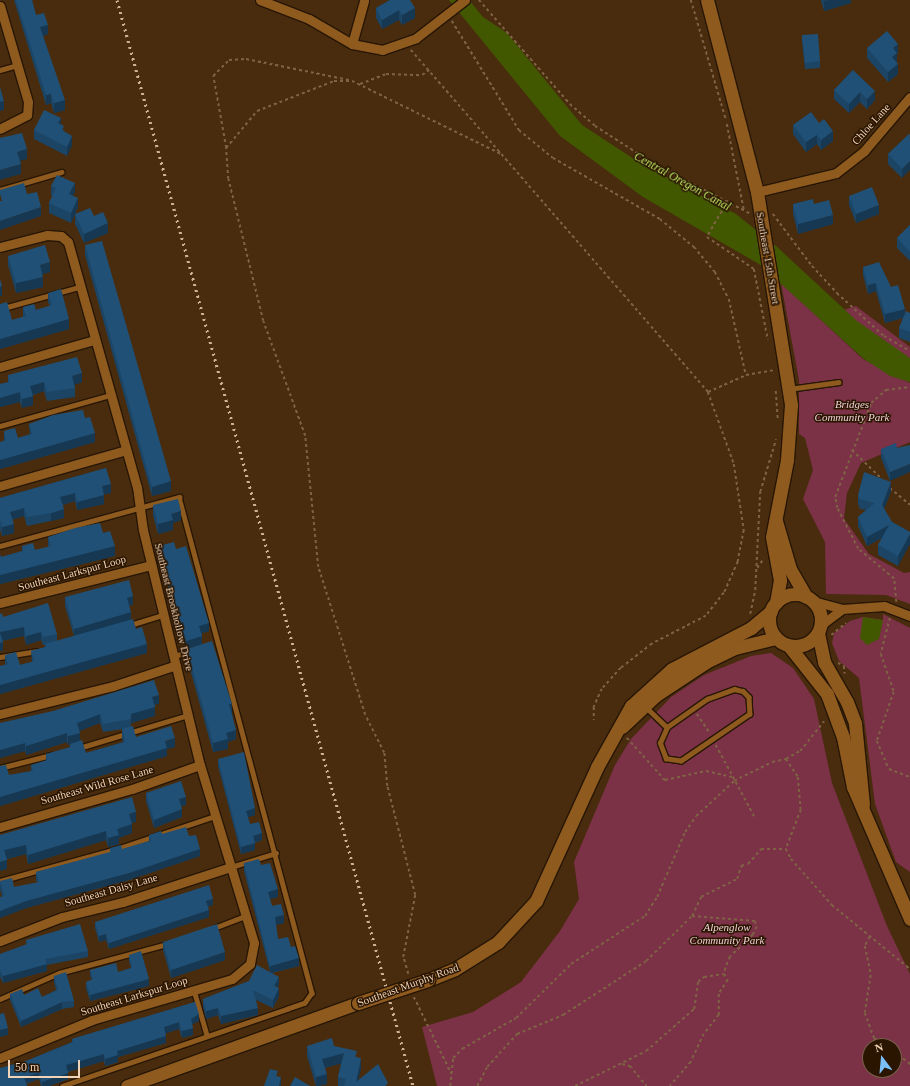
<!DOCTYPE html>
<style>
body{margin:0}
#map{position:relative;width:910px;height:1086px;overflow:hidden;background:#482c0d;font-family:"Times New Roman",serif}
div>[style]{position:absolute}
.green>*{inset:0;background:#7b3146}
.water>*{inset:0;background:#415800}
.path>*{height:1.5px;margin-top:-0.75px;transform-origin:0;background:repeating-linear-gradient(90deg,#7f6244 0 3px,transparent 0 6px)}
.roads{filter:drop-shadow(1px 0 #271605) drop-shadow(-1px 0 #271605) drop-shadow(0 1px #271605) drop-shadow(0 -1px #271605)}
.service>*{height:4.5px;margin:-2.25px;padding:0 2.25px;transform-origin:2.25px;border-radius:2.25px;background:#8e5a1e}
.minor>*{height:9px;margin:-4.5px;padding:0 4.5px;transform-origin:4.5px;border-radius:4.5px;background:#8e5a1e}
.secondary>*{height:13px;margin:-6.5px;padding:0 6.5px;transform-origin:6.5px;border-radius:6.5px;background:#8e5a1e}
.secondary>.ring{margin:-6.5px;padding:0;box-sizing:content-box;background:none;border:13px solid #8e5a1e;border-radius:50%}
.rail>*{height:3px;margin-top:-1.5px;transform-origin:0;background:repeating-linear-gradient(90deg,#d0b296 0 2px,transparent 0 6px)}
.bridges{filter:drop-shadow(1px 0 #271605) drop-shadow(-1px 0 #271605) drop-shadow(0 1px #271605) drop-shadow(0 -1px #271605)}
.secondary-bridge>*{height:13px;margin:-6.5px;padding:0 6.5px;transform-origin:6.5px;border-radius:6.5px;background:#8e5a1e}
.wall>*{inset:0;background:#1c4565}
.shaded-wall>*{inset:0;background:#163853}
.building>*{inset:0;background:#205076}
span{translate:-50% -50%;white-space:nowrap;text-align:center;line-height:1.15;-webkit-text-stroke:3px #2a1500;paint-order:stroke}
.street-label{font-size:11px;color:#f1d3b7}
.park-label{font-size:11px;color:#eed1d6;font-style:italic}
.water-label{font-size:12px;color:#c0ec68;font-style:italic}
.north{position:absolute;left:862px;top:1038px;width:40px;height:40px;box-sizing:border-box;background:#2a1500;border:1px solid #7a6149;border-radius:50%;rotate:344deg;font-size:11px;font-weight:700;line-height:16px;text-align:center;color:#f1d3b7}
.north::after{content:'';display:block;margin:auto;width:14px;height:18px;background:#7abff8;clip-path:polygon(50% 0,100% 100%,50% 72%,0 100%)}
.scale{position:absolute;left:8px;top:1060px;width:72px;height:18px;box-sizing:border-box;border:2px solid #f1d3b7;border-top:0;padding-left:5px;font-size:12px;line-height:14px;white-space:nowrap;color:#f1d3b7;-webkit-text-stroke:3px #2a1500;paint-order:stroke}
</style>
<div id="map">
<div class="green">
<div style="clip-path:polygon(781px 283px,863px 359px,910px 383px,910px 442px,861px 463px,847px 493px,844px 519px,869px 554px,904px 573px,910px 572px,910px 604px,886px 595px,826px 594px,825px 542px,803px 499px,813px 470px,805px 438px,799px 434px,799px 380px)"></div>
<div style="clip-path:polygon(856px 306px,910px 347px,910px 371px,831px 314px)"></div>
<div style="clip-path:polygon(883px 614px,910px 628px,910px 872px,896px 862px,875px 804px,859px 678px,839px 661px,832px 643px,834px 633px,850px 621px,863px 617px,883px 620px)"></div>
<div style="clip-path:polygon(evenodd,771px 653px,793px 668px,814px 699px,832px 783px,887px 926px,910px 974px,910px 1086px,437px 1086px,422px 1027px,473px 1012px,521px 982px,560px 931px,579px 899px,574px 862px,615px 765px,631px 739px,671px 697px,704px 675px,751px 656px,771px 653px,870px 1046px,894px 1046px,894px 1070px,870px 1070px,870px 1046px)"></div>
</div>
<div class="water">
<div style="clip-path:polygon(449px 0,469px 0,483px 17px,507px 33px,582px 125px,640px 163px,736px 214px,776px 246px,857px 321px,910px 358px,910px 382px,890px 376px,864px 359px,759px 264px,643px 197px,560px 136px)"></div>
<div style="clip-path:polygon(863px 617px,883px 620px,879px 639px,867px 645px,860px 638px)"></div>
</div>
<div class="path">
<div style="left:479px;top:0;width:138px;rotate:48.8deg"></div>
<div style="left:570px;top:104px;width:33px;rotate:41deg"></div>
<div style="left:595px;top:126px;width:72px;rotate:32.6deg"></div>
<div style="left:656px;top:165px;width:105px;rotate:27.3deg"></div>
<div style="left:691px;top:0;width:125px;rotate:73.7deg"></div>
<div style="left:452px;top:21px;width:128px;rotate:58.4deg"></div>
<div style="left:519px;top:130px;width:44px;rotate:39.5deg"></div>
<div style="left:553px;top:158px;width:123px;rotate:29.7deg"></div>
<div style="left:660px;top:219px;width:44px;rotate:39.5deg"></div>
<div style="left:694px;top:247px;width:33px;rotate:50deg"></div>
<div style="left:715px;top:272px;width:30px;rotate:63deg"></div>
<div style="left:729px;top:299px;width:78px;rotate:77.4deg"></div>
<div style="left:411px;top:50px;width:453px;rotate:49deg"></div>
<div style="left:708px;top:392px;width:77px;rotate:70.1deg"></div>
<div style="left:734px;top:464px;width:67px;rotate:81.4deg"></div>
<div style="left:744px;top:530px;width:33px;rotate:101deg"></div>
<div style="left:738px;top:562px;width:34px;rotate:114deg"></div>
<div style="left:724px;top:593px;width:29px;rotate:128deg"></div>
<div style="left:706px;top:616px;width:61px;rotate:152.6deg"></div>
<div style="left:652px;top:644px;width:39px;rotate:142deg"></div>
<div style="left:621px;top:668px;width:28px;rotate:132deg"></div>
<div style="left:602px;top:689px;width:20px;rotate:114deg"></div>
<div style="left:594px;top:707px;width:13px;rotate:90deg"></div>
<div style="left:360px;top:84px;width:28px;rotate:-21deg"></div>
<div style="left:386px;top:74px;width:36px;rotate:2deg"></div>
<div style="left:422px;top:75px;width:9px;rotate:-36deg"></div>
<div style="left:727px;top:124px;width:88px;rotate:78.8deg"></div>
<div style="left:226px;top:148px;width:73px;rotate:-100.2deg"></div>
<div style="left:213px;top:76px;width:23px;rotate:-45deg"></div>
<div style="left:229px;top:60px;width:17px;rotate:-3deg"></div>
<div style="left:246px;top:59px;width:105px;rotate:11.5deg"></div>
<div style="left:728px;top:201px;width:42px;rotate:120.3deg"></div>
<div style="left:707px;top:237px;width:57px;rotate:34.2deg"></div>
<div style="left:754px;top:269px;width:72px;rotate:78.8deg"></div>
<div style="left:773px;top:214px;width:65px;rotate:53.1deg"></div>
<div style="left:812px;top:266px;width:37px;rotate:47deg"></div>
<div style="left:837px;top:293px;width:64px;rotate:42.5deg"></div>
<div style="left:884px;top:336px;width:30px;rotate:30deg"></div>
<div style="left:776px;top:391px;width:30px;rotate:86deg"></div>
<div style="left:708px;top:392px;width:42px;rotate:-24.1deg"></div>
<div style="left:746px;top:375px;width:28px;rotate:-10deg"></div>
<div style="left:852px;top:450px;width:42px;rotate:44deg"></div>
<div style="left:890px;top:488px;width:26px;rotate:40deg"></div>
<div style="left:757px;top:568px;width:12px;rotate:-55deg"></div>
<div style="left:896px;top:602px;width:23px;rotate:-95deg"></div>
<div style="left:894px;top:579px;width:47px;rotate:-140.2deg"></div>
<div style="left:858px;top:549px;width:46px;rotate:-117.1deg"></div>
<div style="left:837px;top:508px;width:11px;rotate:-100deg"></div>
<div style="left:835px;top:497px;width:101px;rotate:-69deg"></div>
<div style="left:871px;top:403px;width:20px;rotate:-41deg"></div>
<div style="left:886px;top:390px;width:24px;rotate:-7deg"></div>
<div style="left:750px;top:614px;width:25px;rotate:-78deg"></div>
<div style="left:755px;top:590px;width:98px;rotate:-87.1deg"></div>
<div style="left:760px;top:492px;width:55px;rotate:-73.2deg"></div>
<div style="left:890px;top:618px;width:37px;rotate:104deg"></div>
<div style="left:881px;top:654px;width:40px;rotate:71.1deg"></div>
<div style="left:894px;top:692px;width:52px;rotate:109.1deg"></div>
<div style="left:877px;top:741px;width:30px;rotate:67deg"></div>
<div style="left:889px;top:769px;width:22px;rotate:21deg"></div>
<div style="left:831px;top:635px;width:19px;rotate:-39deg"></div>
<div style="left:838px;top:663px;width:7px;rotate:27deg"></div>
<div style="left:844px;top:666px;width:8px;rotate:83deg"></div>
<div style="left:697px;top:714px;width:22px;rotate:56deg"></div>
<div style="left:627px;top:738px;width:57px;rotate:47.9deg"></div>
<div style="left:665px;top:780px;width:42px;rotate:-12.4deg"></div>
<div style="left:706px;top:771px;width:27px;rotate:13deg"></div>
<div style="left:716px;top:745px;width:81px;rotate:61.8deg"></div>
<div style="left:786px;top:759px;width:16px;rotate:-30deg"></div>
<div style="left:800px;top:751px;width:38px;rotate:-51deg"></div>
<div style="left:692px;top:916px;width:63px;rotate:4.5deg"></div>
<div style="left:755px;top:921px;width:6px;rotate:72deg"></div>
<div style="left:757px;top:927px;width:9px;rotate:117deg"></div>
<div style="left:753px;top:935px;width:32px;rotate:136deg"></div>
<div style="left:730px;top:957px;width:17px;rotate:111deg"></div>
<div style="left:870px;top:937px;width:10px;rotate:119deg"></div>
<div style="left:865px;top:946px;width:30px;rotate:78deg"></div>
<div style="left:871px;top:975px;width:38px;rotate:99deg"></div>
<div style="left:865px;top:1013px;width:27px;rotate:70deg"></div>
<div style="left:874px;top:1038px;width:13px;rotate:39deg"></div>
<div style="left:408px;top:974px;width:18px;rotate:-106deg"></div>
<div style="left:403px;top:957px;width:63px;rotate:-79deg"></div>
<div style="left:415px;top:895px;width:113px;rotate:-104.4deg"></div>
<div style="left:387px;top:786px;width:33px;rotate:-95deg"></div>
<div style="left:384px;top:753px;width:42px;rotate:-116.6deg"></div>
<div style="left:365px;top:715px;width:155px;rotate:-107.6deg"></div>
<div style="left:318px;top:567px;width:132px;rotate:-95.7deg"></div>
<div style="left:305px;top:436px;width:122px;rotate:-110.1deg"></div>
<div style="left:263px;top:321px;width:146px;rotate:-103.8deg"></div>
<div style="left:228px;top:179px;width:31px;rotate:-94deg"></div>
<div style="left:226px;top:148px;width:48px;rotate:-50deg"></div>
<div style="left:257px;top:111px;width:83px;rotate:-21.3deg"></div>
<div style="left:334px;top:81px;width:18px"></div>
<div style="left:352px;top:81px;width:166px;rotate:26.1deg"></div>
<div style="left:414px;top:997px;width:85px;rotate:64deg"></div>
<div style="left:894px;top:1051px;width:21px;rotate:39deg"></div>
<div style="left:622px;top:1064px;width:8px;rotate:14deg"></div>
<div style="left:630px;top:1066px;width:26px;rotate:50deg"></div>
<div style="left:450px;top:1086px;width:28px;rotate:-84deg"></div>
<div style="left:453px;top:1058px;width:13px;rotate:-45deg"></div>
<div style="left:462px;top:1049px;width:62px;rotate:-29.9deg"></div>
<div style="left:516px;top:1018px;width:77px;rotate:-44.5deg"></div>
<div style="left:571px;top:964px;width:88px;rotate:-33deg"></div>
<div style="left:645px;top:916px;width:22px;rotate:-58deg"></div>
<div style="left:657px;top:897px;width:71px;rotate:-66.7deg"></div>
<div style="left:685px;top:832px;width:19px;rotate:-55deg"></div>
<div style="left:696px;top:816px;width:52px;rotate:-42.6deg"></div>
<div style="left:734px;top:781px;width:42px;rotate:-26.6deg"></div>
<div style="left:772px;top:762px;width:14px;rotate:-12deg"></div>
<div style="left:786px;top:759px;width:22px;rotate:56deg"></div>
<div style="left:798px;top:777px;width:33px;rotate:85deg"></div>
<div style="left:801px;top:810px;width:42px;rotate:111deg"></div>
<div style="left:786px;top:849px;width:11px;rotate:63deg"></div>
<div style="left:791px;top:859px;width:62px;rotate:48.3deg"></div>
<div style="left:832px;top:905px;width:101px;rotate:39.4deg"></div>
<div style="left:477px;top:1086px;width:21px;rotate:-62deg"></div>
<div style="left:487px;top:1067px;width:45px;rotate:-47.7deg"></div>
<div style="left:517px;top:1034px;width:50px;rotate:-22.4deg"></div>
<div style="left:563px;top:1015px;width:99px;rotate:-33deg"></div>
<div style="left:646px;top:961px;width:64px;rotate:-44.4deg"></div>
<div style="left:692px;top:916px;width:21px;rotate:-65deg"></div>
<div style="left:701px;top:897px;width:40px;rotate:-26.6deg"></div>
<div style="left:737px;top:879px;width:14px;rotate:-73deg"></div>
<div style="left:741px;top:866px;width:7px;rotate:-16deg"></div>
<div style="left:748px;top:864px;width:20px;rotate:-49deg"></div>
<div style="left:761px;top:849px;width:25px"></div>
<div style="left:575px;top:1086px;width:79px;rotate:-26.2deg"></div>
<div style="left:646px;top:1051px;width:64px;rotate:-41.2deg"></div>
<div style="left:694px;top:1009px;width:27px;rotate:-82deg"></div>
<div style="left:698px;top:982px;width:8px;rotate:-40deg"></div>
<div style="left:704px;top:977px;width:20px;rotate:-9deg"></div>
<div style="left:724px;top:974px;width:7px;rotate:56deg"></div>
<div style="left:728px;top:980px;width:17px;rotate:123deg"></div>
<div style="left:719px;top:994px;width:21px;rotate:90deg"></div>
<div style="left:719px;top:1015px;width:24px;rotate:128deg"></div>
<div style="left:704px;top:1034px;width:31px;rotate:115deg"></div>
<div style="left:691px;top:1062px;width:32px;rotate:131deg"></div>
</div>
<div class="roads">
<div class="service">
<div style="left:0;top:70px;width:18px;rotate:-16deg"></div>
<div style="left:0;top:190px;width:64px;rotate:-16.4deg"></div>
<div style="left:0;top:309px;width:82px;rotate:-15.6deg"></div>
<div style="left:789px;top:389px;width:50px;rotate:-8deg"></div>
<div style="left:0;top:426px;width:114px;rotate:-15.7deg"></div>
<div style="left:0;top:546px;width:186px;rotate:-15.3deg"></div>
<div style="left:179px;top:497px;width:514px;rotate:74.99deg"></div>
<div style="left:312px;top:993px;width:12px;rotate:125deg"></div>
<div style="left:305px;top:1003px;width:18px;rotate:161deg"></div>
<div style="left:288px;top:1009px;width:238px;rotate:161.1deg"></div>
<div style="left:130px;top:625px;width:34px;rotate:-17deg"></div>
<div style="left:174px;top:656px;width:19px;rotate:-16deg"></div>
<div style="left:0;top:657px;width:36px;rotate:-9deg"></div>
<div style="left:734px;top:689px;width:9px;rotate:13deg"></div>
<div style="left:743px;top:691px;width:8px;rotate:45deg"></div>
<div style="left:749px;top:697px;width:17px;rotate:87deg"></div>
<div style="left:750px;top:714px;width:83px;rotate:145.7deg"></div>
<div style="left:681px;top:761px;width:15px;rotate:-172deg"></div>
<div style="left:666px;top:759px;width:17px;rotate:-111deg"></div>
<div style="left:660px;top:743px;width:17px;rotate:-66deg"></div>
<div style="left:667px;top:727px;width:49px;rotate:-35deg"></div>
<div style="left:707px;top:699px;width:29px;rotate:-20deg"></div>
<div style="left:646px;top:707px;width:29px;rotate:44deg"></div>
<div style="left:79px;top:748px;width:114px;rotate:-16.8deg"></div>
<div style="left:0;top:768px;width:53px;rotate:-14.3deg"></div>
<div style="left:231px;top:867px;width:47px;rotate:-17.3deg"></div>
<div style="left:0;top:881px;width:124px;rotate:-15.4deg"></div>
<div style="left:120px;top:848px;width:100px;rotate:-18.6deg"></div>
<div style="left:214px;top:928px;width:34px;rotate:-21deg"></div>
<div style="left:194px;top:990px;width:47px;rotate:73.9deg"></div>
<div style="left:0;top:999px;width:64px;rotate:-23.8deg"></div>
<div style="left:59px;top:973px;width:112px;rotate:-15deg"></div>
</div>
<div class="minor">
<div style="left:260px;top:0;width:53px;rotate:21.2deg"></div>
<div style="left:309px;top:19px;width:50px;rotate:30.2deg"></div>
<div style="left:352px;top:44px;width:31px;rotate:11deg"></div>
<div style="left:382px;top:50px;width:36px;rotate:-19deg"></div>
<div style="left:416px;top:38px;width:62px;rotate:-37.8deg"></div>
<div style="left:0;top:6px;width:100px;rotate:73.7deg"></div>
<div style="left:28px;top:102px;width:13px;rotate:94deg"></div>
<div style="left:27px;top:115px;width:30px;rotate:153deg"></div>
<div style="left:352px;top:44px;width:45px;rotate:-74.4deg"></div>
<div style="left:757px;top:192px;width:81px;rotate:-13.5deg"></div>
<div style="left:836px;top:173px;width:36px;rotate:-38deg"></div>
<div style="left:864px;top:151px;width:71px;rotate:-49.6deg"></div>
<div style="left:0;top:247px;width:49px;rotate:-14.3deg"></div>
<div style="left:47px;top:235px;width:14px;rotate:4deg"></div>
<div style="left:61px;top:236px;width:9px;rotate:41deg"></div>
<div style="left:68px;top:242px;width:255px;rotate:74.3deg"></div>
<div style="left:137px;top:487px;width:43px;rotate:82.1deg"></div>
<div style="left:143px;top:530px;width:242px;rotate:76.4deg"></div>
<div style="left:200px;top:765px;width:186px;rotate:73.1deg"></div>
<div style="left:254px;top:943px;width:21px;rotate:101deg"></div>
<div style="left:250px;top:964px;width:23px;rotate:140deg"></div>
<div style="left:232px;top:979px;width:146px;rotate:163.7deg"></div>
<div style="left:92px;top:1020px;width:100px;rotate:157.6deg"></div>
<div style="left:0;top:367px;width:98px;rotate:-16deg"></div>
<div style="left:0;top:486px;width:131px;rotate:-15.9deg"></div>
<div style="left:813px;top:601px;width:30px;rotate:15deg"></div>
<div style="left:842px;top:609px;width:42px;rotate:-4.1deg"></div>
<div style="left:884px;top:606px;width:28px;rotate:21deg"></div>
<div style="left:0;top:603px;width:156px;rotate:-14.1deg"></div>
<div style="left:821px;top:625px;width:26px;rotate:-37deg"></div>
<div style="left:0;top:714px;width:116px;rotate:-13.9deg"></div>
<div style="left:113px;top:686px;width:66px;rotate:-18.4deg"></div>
<div style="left:0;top:827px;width:137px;rotate:-16.1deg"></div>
<div style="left:132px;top:789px;width:72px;rotate:-19.4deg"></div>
<div style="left:0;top:941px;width:66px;rotate:-21.2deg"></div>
<div style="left:62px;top:917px;width:63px;rotate:-13.8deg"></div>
<div style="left:123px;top:902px;width:114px;rotate:-18deg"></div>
</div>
<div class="secondary">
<div style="left:707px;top:0;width:198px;rotate:75.4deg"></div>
<div style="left:757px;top:192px;width:216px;rotate:80.9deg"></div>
<div style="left:791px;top:405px;width:55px;rotate:94.2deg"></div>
<div style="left:787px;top:460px;width:78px;rotate:101deg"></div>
<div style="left:772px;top:537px;width:44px;rotate:79.5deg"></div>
<div style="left:780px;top:580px;width:23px;rotate:100deg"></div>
<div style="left:776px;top:521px;width:50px;rotate:73.7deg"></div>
<div style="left:790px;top:569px;width:32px;rotate:60deg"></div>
<div class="ring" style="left:769px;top:594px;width:39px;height:39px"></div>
<div style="left:818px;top:633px;width:30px;rotate:78deg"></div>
<div style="left:824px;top:662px;width:46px;rotate:60.1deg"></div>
<div style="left:847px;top:702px;width:22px;rotate:69deg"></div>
<div style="left:855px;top:723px;width:82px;rotate:84.4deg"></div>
<div style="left:789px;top:646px;width:61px;rotate:51.6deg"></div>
<div style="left:827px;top:694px;width:46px;rotate:69.6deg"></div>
<div style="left:843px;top:737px;width:51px;rotate:78.7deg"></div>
<div style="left:853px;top:787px;width:144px;rotate:66.6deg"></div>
<div style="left:622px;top:727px;width:47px;rotate:-43.3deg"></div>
<div style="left:656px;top:695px;width:60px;rotate:-33.4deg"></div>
<div style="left:706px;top:662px;width:32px;rotate:-26deg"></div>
<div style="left:735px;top:648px;width:42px;rotate:-13.7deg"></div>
<div style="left:428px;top:980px;width:29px;rotate:-22deg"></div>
<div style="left:455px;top:969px;width:51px;rotate:-32.1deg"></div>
<div style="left:498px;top:942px;width:56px;rotate:-47.2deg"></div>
<div style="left:536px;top:901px;width:147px;rotate:-65.5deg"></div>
<div style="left:597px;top:767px;width:70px;rotate:-60.9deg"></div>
<div style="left:631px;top:706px;width:55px;rotate:-42.1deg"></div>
<div style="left:672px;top:669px;width:89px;rotate:-27.4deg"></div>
<div style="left:751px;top:628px;width:26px;rotate:-40deg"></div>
<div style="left:127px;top:1086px;width:245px;rotate:-19.8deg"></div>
</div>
</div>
<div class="rail">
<div style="left:117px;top:0;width:1126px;rotate:74.75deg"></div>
</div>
<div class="bridges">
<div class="secondary-bridge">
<div style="left:358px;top:1003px;width:74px;rotate:-18.2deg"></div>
</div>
</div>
<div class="wall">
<div style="clip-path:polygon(14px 0,32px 0,36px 15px,48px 34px,43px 36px,65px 110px,54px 113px,51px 103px,46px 105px)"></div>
<div style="clip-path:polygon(390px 0,415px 18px,402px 25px,399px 20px,382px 29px,376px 18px,376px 8px)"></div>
<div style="clip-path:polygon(821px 0,851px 0,851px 3px,824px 11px)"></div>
<div style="clip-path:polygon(802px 35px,820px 61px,820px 68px,805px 69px,802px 42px)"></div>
<div style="clip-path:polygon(867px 48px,898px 53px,897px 54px,896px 63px,898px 74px,888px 82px,867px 58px)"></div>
<div style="clip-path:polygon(853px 70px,875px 100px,867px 109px,860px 102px,849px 113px,834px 99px,834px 90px)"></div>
<div style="clip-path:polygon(819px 123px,833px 141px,821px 150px,817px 144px,806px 152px,793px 134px,793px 125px)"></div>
<div style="clip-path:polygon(61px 125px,64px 131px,72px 145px,67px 156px,34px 139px,34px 130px)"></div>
<div style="clip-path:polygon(909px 134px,902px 178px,888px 164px,888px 154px)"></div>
<div style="clip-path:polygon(51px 186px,75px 192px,73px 195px,78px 207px,75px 214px,94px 216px,108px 233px,84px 243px,75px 224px,75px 214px,71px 223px,49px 213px,49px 203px,53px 196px,51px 196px)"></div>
<div style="clip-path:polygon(849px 196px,879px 214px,856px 223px,849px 205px)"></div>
<div style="clip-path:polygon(793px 204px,833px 224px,798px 234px,793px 214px)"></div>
<div style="clip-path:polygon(910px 225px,910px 261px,897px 248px,897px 238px)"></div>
<div style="clip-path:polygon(85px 245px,171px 491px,152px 496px,85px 255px)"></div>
<div style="clip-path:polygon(8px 256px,50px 272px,42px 274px,43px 287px,16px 293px,8px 265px)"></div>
<div style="clip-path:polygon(863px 267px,891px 287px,905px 313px,910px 313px,910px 342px,899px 338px,899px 328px,903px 318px,885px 323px,876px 291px,868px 294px,863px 275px)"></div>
<div style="clip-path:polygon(48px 293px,69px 329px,0 349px,0 304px,12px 320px,23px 317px,23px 307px,36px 310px,50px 306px,48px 302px)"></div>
<div style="clip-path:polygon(8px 375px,82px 382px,74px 385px,75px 388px,75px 397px,47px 401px,44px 391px,33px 395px,33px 405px,22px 408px,20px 402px,0 407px,0 384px,8px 382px)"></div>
<div style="clip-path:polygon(85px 418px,95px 442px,0 469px,0 442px,4px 441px,4px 431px,18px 438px,30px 434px,29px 424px)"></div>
<div style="clip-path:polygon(897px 448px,890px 481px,881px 458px,881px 449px)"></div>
<div style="clip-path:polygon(106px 468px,111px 493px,104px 494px,104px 504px,77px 510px,75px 501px,63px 505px,64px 518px,51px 521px,27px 526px,24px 516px,12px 520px,14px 533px,2px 536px,0 529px,0 498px)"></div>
<div style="clip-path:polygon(891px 491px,884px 509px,892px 522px,910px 532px,898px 566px,878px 555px,878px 545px,882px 538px,867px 546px,858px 526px,858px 517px,866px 510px,860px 509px,858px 504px,858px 495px)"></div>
<div style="clip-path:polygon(153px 505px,181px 520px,173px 523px,173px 530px,158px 534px,153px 515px)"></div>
<div style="clip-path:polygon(103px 533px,115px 556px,0 584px,0 554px,1px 557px,22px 551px,22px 546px,35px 550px,48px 547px,48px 537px)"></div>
<div style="clip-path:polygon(159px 546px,176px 549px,209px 631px,202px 633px,202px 644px,186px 649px,159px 555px)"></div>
<div style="clip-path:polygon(65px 597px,133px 604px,129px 606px,131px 620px,147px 653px,0 694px,0 666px,5px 665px,5px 655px,20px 665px,32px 662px,31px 651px,45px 647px,45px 645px,43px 645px,41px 640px,26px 645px,24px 636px,2px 641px,3px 651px,0 651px,3px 617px,57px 634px,57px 641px,74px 636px,65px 606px)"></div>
<div style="clip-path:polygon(187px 649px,232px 713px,236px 739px,228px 742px,228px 749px,213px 752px,187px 658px)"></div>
<div style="clip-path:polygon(evenodd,159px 704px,155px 705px,155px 716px,131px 723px,131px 726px,136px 737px,175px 747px,167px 749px,167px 756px,0 806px,0 766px,9px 775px,31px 771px,31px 765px,46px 761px,46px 754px,70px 747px,70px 744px,68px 745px,67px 742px,26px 755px,25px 751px,0 758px,0 723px,159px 704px,100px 723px,103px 732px,123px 729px,122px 729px,122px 738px,123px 742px,86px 753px,80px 741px,79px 731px,100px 723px)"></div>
<div style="clip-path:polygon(218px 759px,255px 815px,248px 817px,250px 824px,262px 840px,255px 843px,255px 850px,241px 854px,218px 766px)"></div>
<div style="clip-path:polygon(146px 793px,186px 805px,181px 806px,182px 817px,154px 828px,146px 801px)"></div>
<div style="clip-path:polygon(136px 822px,132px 823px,132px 833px,119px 838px,119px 844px,108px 847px,106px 840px,28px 864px,26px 854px,7px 859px,7px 869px,0 835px)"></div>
<div style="clip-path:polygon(162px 834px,189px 836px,200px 856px,129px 880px,26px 908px,0 918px,0 897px,2px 897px,0 889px,0 881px,14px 887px,37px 883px,36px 879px,36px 872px,110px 853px,149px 841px,149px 835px)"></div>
<div style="clip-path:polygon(244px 863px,261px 865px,278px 897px,270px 899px,272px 906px,284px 923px,276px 925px,278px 939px,291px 947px,299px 966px,272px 973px,279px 984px,277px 988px,279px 996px,273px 1008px,256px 1000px,258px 1015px,221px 1024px,218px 1015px,206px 1019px,203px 1006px,203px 999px,249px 981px,270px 972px,244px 871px)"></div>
<div style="clip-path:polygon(213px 905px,208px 907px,209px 917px,109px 949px,106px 940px,99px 942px,95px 928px,95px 922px)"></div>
<div style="clip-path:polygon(26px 940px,88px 951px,88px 957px,47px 965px,47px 971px,3px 983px,0 977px,0 954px,26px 945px)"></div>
<div style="clip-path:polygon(163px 942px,225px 960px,171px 978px,163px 950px)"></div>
<div style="clip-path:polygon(129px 955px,149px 986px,90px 1001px,86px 988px,86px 982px,92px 980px,90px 976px,90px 970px,118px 972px,131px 968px,129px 961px)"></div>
<div style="clip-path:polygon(54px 976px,74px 1001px,74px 1007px,62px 1009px,21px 1027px,10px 1000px,10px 994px,24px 995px,42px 997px,56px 990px,54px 982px)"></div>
<div style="clip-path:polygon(195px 1002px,199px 1021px,192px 1024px,193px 1035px,182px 1038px,179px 1029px,165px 1033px,166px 1043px,118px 1057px,118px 1062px,105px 1066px,104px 1061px,68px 1072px,68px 1079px,49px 1086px,41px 1086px,39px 1079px,26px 1084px,27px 1086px,0 1086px,26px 1061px,72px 1042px,72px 1039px)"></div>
<div style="clip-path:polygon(307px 1046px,334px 1046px,357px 1057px,361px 1068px,358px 1080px,388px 1086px,338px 1086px,338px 1077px,341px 1063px,325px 1068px,327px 1084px,319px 1086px,316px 1086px,307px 1056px)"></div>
</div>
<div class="shaded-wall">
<div style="clip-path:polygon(828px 0,851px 0,851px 3px,824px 11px,824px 1px)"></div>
<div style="clip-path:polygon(415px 8px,415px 18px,402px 25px,402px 15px)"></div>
<div style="clip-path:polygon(399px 10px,399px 20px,382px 29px,382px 20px)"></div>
<div style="clip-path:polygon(48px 25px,48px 34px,40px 37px,40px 27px)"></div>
<div style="clip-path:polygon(898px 44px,898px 53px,897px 54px,897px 62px,892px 67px,892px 57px,893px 48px)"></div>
<div style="clip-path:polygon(898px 64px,898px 74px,888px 82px,888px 72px)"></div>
<div style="clip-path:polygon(875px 91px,875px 100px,867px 109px,867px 99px)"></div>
<div style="clip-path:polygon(860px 92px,860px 102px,849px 113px,849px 104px)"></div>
<div style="clip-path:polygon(51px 94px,51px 103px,46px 105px,46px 95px)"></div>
<div style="clip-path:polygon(65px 100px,65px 110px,54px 113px,54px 103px)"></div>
<div style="clip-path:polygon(4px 101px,4px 110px,0 111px,0 102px)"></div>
<div style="clip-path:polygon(61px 118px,61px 128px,58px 123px)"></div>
<div style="clip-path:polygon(833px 131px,833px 141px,821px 150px,821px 140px)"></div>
<div style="clip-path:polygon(817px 135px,817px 144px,806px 152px,806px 142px)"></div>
<div style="clip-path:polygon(72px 136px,72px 145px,67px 156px,67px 147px)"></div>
<div style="clip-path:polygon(27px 149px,27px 159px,17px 162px,17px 152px)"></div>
<div style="clip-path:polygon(910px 161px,910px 170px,902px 178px,902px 169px)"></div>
<div style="clip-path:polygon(21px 164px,21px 174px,0 180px,0 170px)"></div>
<div style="clip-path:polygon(75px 183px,75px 192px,69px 203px,69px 194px)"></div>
<div style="clip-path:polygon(78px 198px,78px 207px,71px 223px,71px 213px)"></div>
<div style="clip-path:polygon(879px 205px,879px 214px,856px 223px,856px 214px)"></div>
<div style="clip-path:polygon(41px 207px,41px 216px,0 230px,0 221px)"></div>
<div style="clip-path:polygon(833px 215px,833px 224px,798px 234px,798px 224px)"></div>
<div style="clip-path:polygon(108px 223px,108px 233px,84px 243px,84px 234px)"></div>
<div style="clip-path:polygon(50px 262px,50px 272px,40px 275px,40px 265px)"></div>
<div style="clip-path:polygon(43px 277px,43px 287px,16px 293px,16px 283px)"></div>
<div style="clip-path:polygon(876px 283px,876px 291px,868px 294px,868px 285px)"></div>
<div style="clip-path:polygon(2px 286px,2px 296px,0 296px,0 287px)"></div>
<div style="clip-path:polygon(905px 309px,905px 317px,885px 323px,885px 314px)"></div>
<div style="clip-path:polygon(69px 319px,69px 329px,0 349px,0 339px)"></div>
<div style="clip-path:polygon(82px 373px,82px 382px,72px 386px,72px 376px)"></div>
<div style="clip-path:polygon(44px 382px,44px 391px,30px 396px,30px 386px)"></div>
<div style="clip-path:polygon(20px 392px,20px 402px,0 407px,0 398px)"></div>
<div style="clip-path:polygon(33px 396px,33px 405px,22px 408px,22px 399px)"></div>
<div style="clip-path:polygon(95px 433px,95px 442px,0 469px,0 460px)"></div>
<div style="clip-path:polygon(910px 464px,910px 472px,890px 481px,890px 472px)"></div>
<div style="clip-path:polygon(171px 481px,171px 491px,152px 496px,152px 487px)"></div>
<div style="clip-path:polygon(891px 482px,891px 491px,882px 515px,882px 505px)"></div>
<div style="clip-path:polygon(111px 484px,111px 493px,102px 495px,102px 486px)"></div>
<div style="clip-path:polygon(75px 493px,75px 501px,60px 505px,60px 497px)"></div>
<div style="clip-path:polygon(104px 495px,104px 504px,77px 510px,77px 502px)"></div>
<div style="clip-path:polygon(24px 508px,24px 516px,10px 520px,10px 512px)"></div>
<div style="clip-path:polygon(64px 509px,64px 518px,51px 521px,51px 513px)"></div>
<div style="clip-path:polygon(181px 511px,181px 520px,173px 523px,173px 530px,158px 534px,158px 524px,171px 514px)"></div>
<div style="clip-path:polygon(14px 524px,14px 533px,2px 536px,2px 527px)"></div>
<div style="clip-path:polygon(889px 525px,889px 534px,867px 546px,867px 537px)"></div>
<div style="clip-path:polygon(910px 534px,910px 544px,898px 566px,898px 556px)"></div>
<div style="clip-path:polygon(115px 546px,115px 556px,0 584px,0 575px)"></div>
<div style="clip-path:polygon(133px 596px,133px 604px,127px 606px,127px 598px)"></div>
<div style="clip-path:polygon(131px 612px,131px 621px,74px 637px,74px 629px)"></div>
<div style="clip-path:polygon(209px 623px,209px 631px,199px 634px,199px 626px)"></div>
<div style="clip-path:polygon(24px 627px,24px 636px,0 641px,0 632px)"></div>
<div style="clip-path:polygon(41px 632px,41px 640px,26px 645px,26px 636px)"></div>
<div style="clip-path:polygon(202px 636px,202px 644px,186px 649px,186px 641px)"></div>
<div style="clip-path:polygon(3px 642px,3px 651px,0 651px,0 643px)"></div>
<div style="clip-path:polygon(147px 644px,147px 653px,0 694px,0 685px)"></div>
<div style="clip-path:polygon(159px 695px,159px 704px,152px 705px,152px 697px)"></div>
<div style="clip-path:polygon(229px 704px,232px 704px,232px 713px,229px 714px)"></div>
<div style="clip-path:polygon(155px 707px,155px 716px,131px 723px,131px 727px,131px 714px)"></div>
<div style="clip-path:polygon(100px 714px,100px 723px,77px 732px,77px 723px)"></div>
<div style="clip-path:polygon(236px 730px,236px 739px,228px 742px,228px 749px,213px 752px,213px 743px,226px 733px)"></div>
<div style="clip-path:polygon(67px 733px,67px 742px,26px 755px,26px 746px)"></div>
<div style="clip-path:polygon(80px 733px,80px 742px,68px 745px,68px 736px)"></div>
<div style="clip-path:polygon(175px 738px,175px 747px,167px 749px,167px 756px,0 806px,0 797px)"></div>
<div style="clip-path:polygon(25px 743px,25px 751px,0 758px,0 750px)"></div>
<div style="clip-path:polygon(186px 797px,186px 805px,179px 807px,179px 799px)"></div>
<div style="clip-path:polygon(255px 808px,255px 815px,246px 818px,246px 811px)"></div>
<div style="clip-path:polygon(182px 809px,182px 817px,154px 828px,154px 820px)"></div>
<div style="clip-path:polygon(136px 812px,136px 822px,129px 823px,129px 814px)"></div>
<div style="clip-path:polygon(132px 824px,132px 833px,119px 838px,119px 844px,108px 847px,108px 838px,117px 829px)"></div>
<div style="clip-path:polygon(106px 831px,106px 840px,28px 864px,28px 855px)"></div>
<div style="clip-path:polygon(262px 833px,262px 840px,253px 843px,253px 836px)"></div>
<div style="clip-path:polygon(255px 843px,255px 850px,241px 854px,241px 847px)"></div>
<div style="clip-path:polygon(26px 845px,26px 854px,4px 859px,4px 850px)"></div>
<div style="clip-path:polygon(200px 849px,200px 856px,129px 880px,26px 908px,0 918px,0 911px,26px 901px)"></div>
<div style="clip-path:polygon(7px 860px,7px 869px,0 871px,0 862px)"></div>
<div style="clip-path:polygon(278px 889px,278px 897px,268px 900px,268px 892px)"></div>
<div style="clip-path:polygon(213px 899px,213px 905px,206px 907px,206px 901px)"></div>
<div style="clip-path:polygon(209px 910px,209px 917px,109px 949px,109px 943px)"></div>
<div style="clip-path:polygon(284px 915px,284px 923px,275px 925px,275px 917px)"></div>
<div style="clip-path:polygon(106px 934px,106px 940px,99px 942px,99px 936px)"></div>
<div style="clip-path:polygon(225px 952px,225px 960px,171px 978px,171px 970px)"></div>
<div style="clip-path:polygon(299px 958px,299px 966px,270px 973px,270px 966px)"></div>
<div style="clip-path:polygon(47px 964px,47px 971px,3px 983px,3px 976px)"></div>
<div style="clip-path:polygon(279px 977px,279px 984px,274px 994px,274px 986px)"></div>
<div style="clip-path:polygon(149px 979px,149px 986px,90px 1001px,90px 995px)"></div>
<div style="clip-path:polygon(279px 988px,279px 996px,273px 1008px,273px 1000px)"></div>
<div style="clip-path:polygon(62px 1002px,62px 1009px,21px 1027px,21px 1021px)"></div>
<div style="clip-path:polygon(218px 1008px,218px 1015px,206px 1019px,206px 1011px)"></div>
<div style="clip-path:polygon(258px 1008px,258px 1015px,221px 1024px,221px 1016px)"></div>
<div style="clip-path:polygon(199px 1014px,199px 1021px,191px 1025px,191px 1019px)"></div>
<div style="clip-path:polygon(179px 1022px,179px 1029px,164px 1034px,164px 1027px)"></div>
<div style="clip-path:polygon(8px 1028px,8px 1035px,0 1037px,0 1030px)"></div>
<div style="clip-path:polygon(193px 1028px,193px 1035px,182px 1038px,182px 1031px)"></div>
<div style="clip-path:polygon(166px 1036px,166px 1043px,118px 1057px,118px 1062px,105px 1066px,105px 1059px,117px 1051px)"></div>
<div style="clip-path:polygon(344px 1053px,344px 1063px,322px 1068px,322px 1059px)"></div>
<div style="clip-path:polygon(104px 1054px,104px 1061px,66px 1072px,66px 1065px)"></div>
<div style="clip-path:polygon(361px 1058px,361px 1068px,357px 1086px,356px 1082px)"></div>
<div style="clip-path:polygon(39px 1073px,39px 1079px,24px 1084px,24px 1077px)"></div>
<div style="clip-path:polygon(68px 1073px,68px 1079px,49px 1086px,42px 1086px,42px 1082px)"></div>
<div style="clip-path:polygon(327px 1074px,327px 1084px,319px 1086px,316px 1086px,316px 1077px)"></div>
<div style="clip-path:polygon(281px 1077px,281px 1086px,279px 1086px)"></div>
</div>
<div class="building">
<div style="clip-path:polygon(16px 0,32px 0,36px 15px,44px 13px,48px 25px,40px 27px,65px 100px,54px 103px,51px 94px,46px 95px)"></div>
<div style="clip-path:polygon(390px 0,410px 0,415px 8px,402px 15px,399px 10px,382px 20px,376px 8px)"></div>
<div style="clip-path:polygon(887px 31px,898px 44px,893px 48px,897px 53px,892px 57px,898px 64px,888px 72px,867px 48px)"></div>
<div style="clip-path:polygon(818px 34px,820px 61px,805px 63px,802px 35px)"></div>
<div style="clip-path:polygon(853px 70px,875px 91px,867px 99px,860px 92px,849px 104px,834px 90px)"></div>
<div style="clip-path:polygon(0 87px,4px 101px,0 102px)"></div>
<div style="clip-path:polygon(44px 110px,61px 118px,58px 123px,64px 126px,62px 130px,72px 136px,67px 147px,34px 130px)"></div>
<div style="clip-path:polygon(811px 112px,819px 123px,824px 119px,833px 131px,821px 140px,817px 135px,806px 142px,793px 125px)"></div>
<div style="clip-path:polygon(22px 133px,27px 149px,17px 152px,21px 164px,0 170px,0 138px)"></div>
<div style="clip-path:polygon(909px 134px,910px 135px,910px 161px,902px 169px,888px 154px)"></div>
<div style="clip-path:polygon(57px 175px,75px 183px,69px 194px,78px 198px,71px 213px,49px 203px,56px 188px,51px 186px)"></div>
<div style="clip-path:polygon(24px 183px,27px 194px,37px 192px,41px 207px,0 221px,0 201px,2px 201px,0 194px,0 190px)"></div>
<div style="clip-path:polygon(872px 187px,879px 205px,856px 214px,849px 196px)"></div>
<div style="clip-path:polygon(813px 199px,814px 204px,829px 200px,833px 215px,798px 224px,793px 204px)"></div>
<div style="clip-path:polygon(90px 208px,94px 216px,103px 212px,108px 223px,84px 234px,75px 214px)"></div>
<div style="clip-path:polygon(910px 225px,910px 252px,897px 238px)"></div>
<div style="clip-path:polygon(102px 241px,171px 481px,152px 487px,85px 245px)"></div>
<div style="clip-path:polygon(45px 245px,50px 262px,40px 265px,43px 277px,16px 283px,8px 256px)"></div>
<div style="clip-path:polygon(879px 262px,891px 287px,898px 285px,905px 309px,885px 314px,876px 283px,868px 285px,863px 267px)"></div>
<div style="clip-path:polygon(0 279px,2px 286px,0 287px)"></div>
<div style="clip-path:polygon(61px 289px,69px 319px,0 339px,0 304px,7px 302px,12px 320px,26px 316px,23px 307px,34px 304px,36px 310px,52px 305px,48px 293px)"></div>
<div style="clip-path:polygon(906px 311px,910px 313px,910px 332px,899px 328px)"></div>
<div style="clip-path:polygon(77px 357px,82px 373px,72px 376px,75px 388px,47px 392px,44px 382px,30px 386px,33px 396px,22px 399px,20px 392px,0 398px,0 384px,9px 382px,8px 375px)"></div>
<div style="clip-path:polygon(83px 410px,85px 418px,90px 417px,95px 433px,0 460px,0 442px,6px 440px,4px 431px,15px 428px,18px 438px,32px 434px,29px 424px,53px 415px)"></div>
<div style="clip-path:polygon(896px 443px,897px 448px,910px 445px,910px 464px,890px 472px,881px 449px)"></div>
<div style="clip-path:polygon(106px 468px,111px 484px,102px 486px,104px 495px,77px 502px,75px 493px,60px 497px,64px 509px,51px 513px,27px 517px,24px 508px,10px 512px,14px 524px,2px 527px,0 520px,0 498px)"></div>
<div style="clip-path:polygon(864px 472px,891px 482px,882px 505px,892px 522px,910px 532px,910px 534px,898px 556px,878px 545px,889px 525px,867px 537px,858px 517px,875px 503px,860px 499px,858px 495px)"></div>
<div style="clip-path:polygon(178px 499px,181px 511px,171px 514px,173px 520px,158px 524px,153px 505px)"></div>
<div style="clip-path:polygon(100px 523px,103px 533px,110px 531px,115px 546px,0 575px,0 554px,1px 557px,23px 551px,22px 546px,33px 543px,35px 550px,51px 546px,48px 537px,75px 528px)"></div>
<div style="clip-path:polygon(174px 542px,176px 549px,186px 546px,209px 623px,199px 626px,202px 636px,186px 641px,159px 546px)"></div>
<div style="clip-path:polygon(129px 580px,133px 596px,127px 598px,131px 612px,74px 629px,65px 597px)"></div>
<div style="clip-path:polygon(48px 603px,57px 634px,43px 637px,41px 632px,26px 636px,24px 627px,0 632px,0 614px,2px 613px,3px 617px)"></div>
<div style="clip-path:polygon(133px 619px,136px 629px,142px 627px,147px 644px,0 685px,0 666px,8px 664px,5px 655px,16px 652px,20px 665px,34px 661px,31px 651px,46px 647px,45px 644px)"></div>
<div style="clip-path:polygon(0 633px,3px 642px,0 643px)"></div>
<div style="clip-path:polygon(212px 641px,232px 704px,229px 704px,236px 730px,226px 733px,228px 739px,213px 743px,187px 649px)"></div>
<div style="clip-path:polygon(154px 680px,159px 695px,152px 697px,155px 707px,131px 714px,131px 719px,103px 724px,100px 714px,77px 723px,80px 733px,68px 736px,67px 733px,26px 746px,25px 743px,0 750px,0 723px,53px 711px)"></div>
<div style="clip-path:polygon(133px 726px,136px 737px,171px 726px,175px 738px,165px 741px,167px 748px,0 797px,0 766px,6px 765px,9px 775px,33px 771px,31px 765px,47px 760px,46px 754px,71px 747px,70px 744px,82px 740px,86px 753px,125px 742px,122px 729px)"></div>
<div style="clip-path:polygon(244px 752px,255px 808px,246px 811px,250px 824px,259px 822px,262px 833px,253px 836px,255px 843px,241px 847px,218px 759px)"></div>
<div style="clip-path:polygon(181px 781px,186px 797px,179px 799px,182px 809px,154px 820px,146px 793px)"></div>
<div style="clip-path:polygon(132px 797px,136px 812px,129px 814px,132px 824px,117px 829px,119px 835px,108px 838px,106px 831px,28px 855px,26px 845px,4px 850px,7px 860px,0 862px,0 835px)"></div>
<div style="clip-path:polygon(186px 827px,189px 836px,196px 835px,200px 849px,129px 873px,26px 901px,0 911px,0 897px,4px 896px,0 881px,12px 878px,14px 887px,39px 882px,36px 872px,110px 852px,110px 848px,121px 845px,122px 849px,151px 841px,149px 835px,161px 831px,162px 834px)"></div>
<div style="clip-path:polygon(259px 859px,261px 865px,270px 863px,278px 889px,268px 892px,272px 906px,281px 904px,284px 915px,275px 917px,278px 939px,288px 937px,291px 947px,295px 946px,299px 958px,270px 966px,244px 863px)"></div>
<div style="clip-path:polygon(209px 885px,213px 899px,206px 901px,209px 910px,109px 943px,106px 934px,99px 936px,95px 922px)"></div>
<div style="clip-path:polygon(80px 924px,88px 951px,45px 959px,47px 964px,3px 976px,0 970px,0 954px,27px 944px,26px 940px)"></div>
<div style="clip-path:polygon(217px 924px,225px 952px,171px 970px,163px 942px)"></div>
<div style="clip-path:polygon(141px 951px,149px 979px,90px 995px,86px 982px,93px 979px,90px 970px,116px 963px,118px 972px,132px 968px,129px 955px)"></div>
<div style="clip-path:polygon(257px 965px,279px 977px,274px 986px,279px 988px,273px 1000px,253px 990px,258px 1008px,221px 1016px,218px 1008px,206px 1011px,203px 999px,249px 981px)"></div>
<div style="clip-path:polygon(66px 972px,74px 1001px,62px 1002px,21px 1021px,10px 994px,22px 989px,24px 995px,38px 988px,42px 997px,58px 990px,54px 976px)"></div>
<div style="clip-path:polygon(195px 1002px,199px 1014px,191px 1019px,193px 1028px,182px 1031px,179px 1022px,164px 1027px,166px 1036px,117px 1051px,118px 1055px,105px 1059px,104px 1054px,66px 1065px,68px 1073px,42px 1082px,39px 1073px,24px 1077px,27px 1086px,0 1086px,0 1068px,26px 1061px,73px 1042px,72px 1039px)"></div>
<div style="clip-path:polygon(4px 1013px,8px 1028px,0 1030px,0 1014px)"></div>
<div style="clip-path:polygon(332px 1038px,334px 1046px,357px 1051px,355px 1057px,361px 1058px,356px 1082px,378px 1064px,388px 1083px,385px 1086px,344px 1086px,346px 1079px,338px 1077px,344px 1053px,322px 1059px,327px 1074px,316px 1077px,307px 1046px)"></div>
<div style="clip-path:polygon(270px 1069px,278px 1071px,276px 1076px,281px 1077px,279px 1086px,264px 1086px)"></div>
<div style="clip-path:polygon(295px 1077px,310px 1086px,290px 1086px)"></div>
</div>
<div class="street-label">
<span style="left:871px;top:124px;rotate:-48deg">Chloe Lane</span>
<span style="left:768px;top:258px;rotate:80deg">Southeast 15th Street</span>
<span style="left:72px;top:573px;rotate:-15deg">Southeast Larkspur Loop</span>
<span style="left:174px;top:607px;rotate:76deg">Southeast Brookhollow Drive</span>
<span style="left:97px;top:785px;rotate:-16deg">Southeast Wild Rose Lane</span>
<span style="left:111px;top:890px;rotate:-16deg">Southeast Daisy Lane</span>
<span style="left:408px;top:985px;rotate:-20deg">Southeast Murphy Road</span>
<span style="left:134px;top:996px;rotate:-17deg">Southeast Larkspur Loop</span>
</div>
<div class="park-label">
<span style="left:852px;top:411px">Bridges<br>Community Park</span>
<span style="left:727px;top:934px">Alpenglow<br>Community Park</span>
</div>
<div class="water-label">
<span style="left:682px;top:182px;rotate:29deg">Central Oregon Canal</span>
</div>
<div class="north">N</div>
<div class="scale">50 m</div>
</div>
